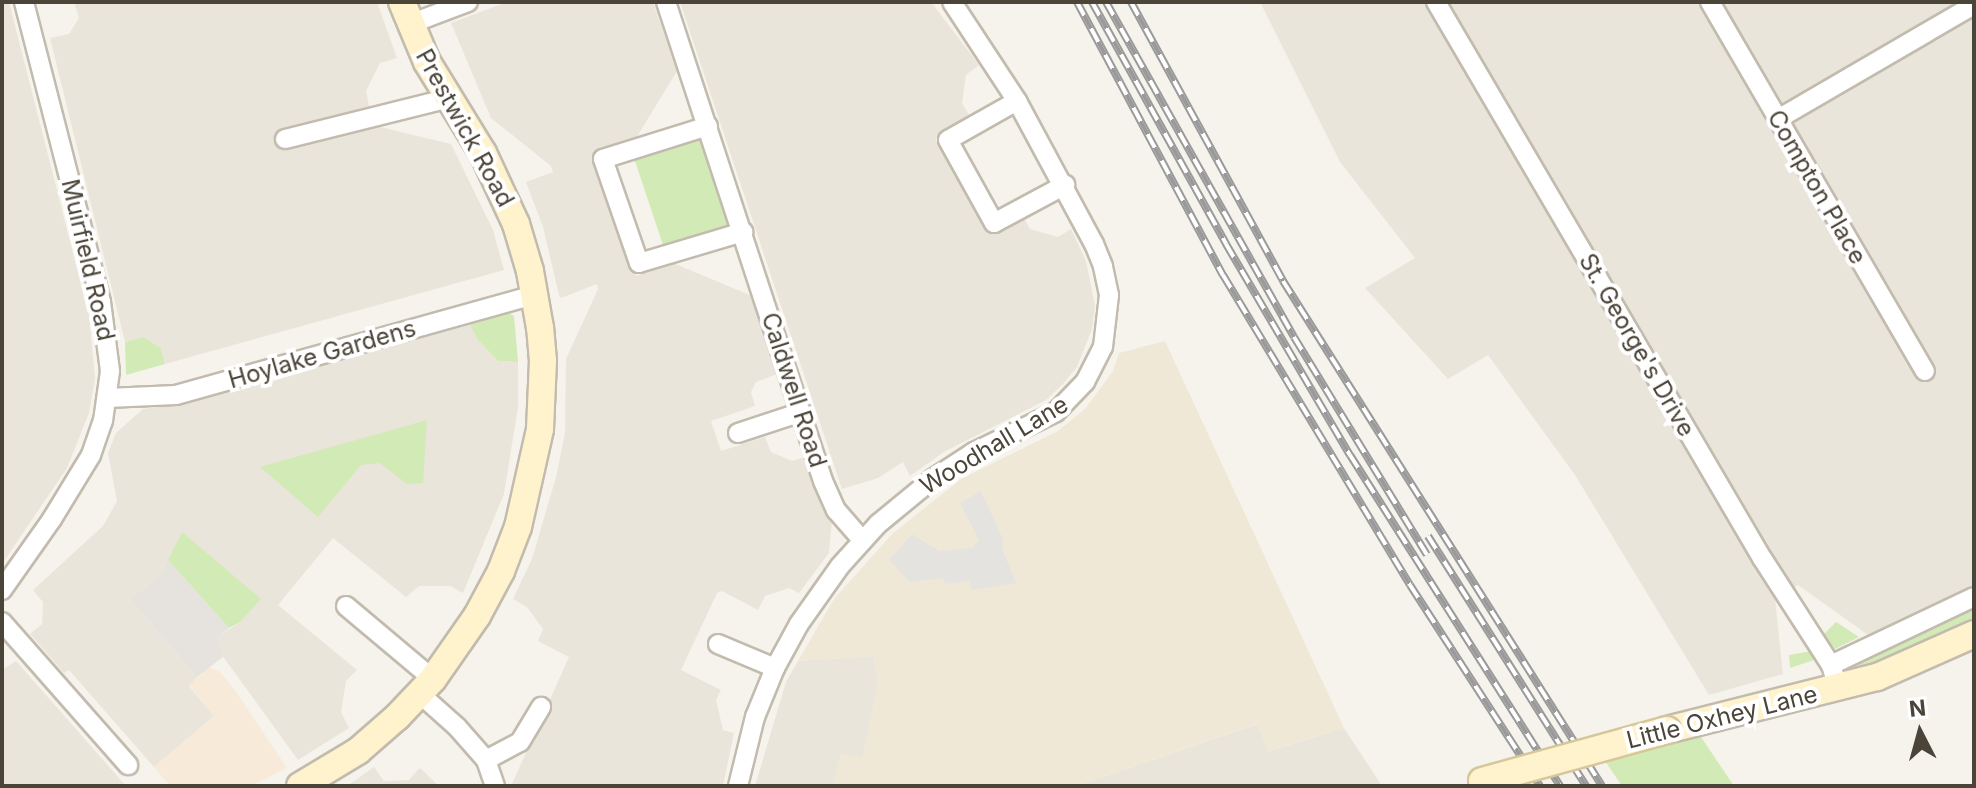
<!DOCTYPE html>
<style>
body{margin:0}
#map{position:relative;width:1976px;height:788px;overflow:hidden;background:#f6f3ec;font-family:Inter,sans-serif}
div>[style]{position:absolute}
.residential>*{inset:0;background:#eae5da}
.commercial>*{inset:0;background:#f7ead8}
.industrial>*{inset:0;background:#e6e2dd}
.education>*{inset:0;background:#efe8d6}
.green>*{inset:0;background:#d2eab5}
.parking>*{inset:0;background:#e5e3e0}
.roads{filter:drop-shadow(2px 0 #c2bbae) drop-shadow(-2px 0 #c2bbae) drop-shadow(0 2px #c2bbae) drop-shadow(0 -2px #c2bbae)}
.minor>*{height:18px;margin:-9px;padding:0 9px;transform-origin:9px;border-radius:9px;background:#fff}
.secondary>*{height:26px;margin:-13px;padding:0 13px;transform-origin:13px;border-radius:13px;background:#fff3cd}
.rail>*{height:8px;margin-top:-4px;transform-origin:0;background:repeating-linear-gradient(90deg,#fff 0 15px,#9a9a9a 0 30px);box-sizing:border-box;border-block:2px solid #9a9a9a}
.bridges{filter:drop-shadow(2px 0 #d6c79b) drop-shadow(-2px 0 #d6c79b) drop-shadow(0 2px #d6c79b) drop-shadow(0 -2px #d6c79b)}
.secondary-bridge>*{height:26px;margin:-13px;padding:0 13px;transform-origin:13px;border-radius:13px;background:#fff3cd}
span{translate:-50% -50%;white-space:nowrap;text-align:center;line-height:1.15;-webkit-text-stroke:8px #fff;paint-order:stroke}
.street-label{font-size:24px;color:#4b4439}
.frame{position:absolute;inset:0;border:4px solid #4b4439;pointer-events:none}
.north{position:absolute;left:1880px;top:692px;width:80px;height:80px;-webkit-text-stroke:6px #fff;paint-order:stroke;rotate:354deg;font-size:22px;font-weight:700;line-height:32px;text-align:center;color:#4b4439}
.north::after{content:'';display:block;margin:auto;width:28px;height:36px;background:#4b4439;clip-path:polygon(50% 0,100% 100%,50% 72%,0 100%)}
</style>
<div id="map">
<div class="residential">
<div style="clip-path:polygon(2px 2px,9px 2px,89px 316px,95px 378px,89px 413px,67px 468px,2px 564px)"></div>
<div style="clip-path:polygon(74px 2px,377px 2px,397px 58px,380px 63px,366px 91px,369px 106px,380px 127px,451px 144px,493px 230px,504px 270px,165px 364px,161px 348px,143px 337px,125px 342px,50px 38px,69px 34px,79px 18px)"></div>
<div style="clip-path:polygon(507px 2px,653px 2px,677px 71px,635px 140px,596px 153px,636px 276px,673px 263px,752px 296px,777px 374px,756px 382px,751px 392px,755px 406px,711px 421px,721px 451px,765px 437px,771px 452px,792px 461px,804px 457px,819px 497px,832px 520px,829px 553px,799px 593px,789px 588px,765px 596px,758px 610px,722px 591px,717px 593px,681px 670px,721px 690px,716px 700px,723px 730px,734px 733px,723px 786px,511px 786px,569px 657px,538px 641px,543px 629px,527px 607px,513px 599px,532px 559px,556px 477px,565px 433px,566px 359px,598px 289px,597px 284px,561px 298px,559px 295px,543px 227px,526px 182px,553px 172px,551px 166px,491px 118px,451px 23px)"></div>
<div style="clip-path:polygon(680px 2px,931px 2px,979px 65px,966px 75px,962px 103px,970px 117px,938px 134px,936px 140px,987px 232px,994px 234px,1024px 218px,1030px 229px,1058px 237px,1071px 229px,1086px 261px,1095px 306px,1092px 329px,1077px 367px,1062px 385px,1046px 400px,944px 452px,910px 476px,903px 462px,878px 478px,842px 489px)"></div>
<div style="clip-path:polygon(1260px 2px,1974px 2px,1974px 588px,1871px 637px,1798px 585px,1775px 599px,1783px 674px,1709px 695px,1575px 475px,1488px 355px,1448px 379px,1365px 288px,1415px 258px,1340px 162px)"></div>
<div style="clip-path:polygon(470px 325px,477px 339px,498px 361px,518px 362px,518px 407px,504px 494px,463px 593px,450px 586px,419px 586px,406px 597px,333px 538px,278px 605px,357px 670px,346px 681px,341px 712px,349px 728px,298px 760px,219px 651px,216px 638px,240px 622px,182px 533px,161px 574px,130px 599px,197px 677px,189px 686px,214px 716px,154px 767px,69px 670px,64px 673px,30px 634px,42px 624px,43px 602px,33px 590px,103px 526px,117px 501px,108px 453px,116px 433px,143px 409px,186px 403px)"></div>
<div style="clip-path:polygon(873px 656px,879px 679px,863px 758px,841px 755px,832px 786px,755px 786px,786px 682px,798px 661px)"></div>
<div style="clip-path:polygon(16px 661px,126px 786px,2px 786px,2px 670px)"></div>
<div style="clip-path:polygon(1258px 724px,1269px 751px,1344px 728px,1382px 786px,1075px 786px)"></div>
<div style="clip-path:polygon(374px 767px,384px 781px,409px 780px,420px 768px,439px 786px,347px 786px)"></div>
</div>
<div class="commercial">
<div style="clip-path:polygon(209px 667px,220px 672px,235px 690px,287px 768px,251px 786px,170px 786px,154px 767px,214px 716px,189px 685px)"></div>
</div>
<div class="industrial">
<div style="clip-path:polygon(168px 560px,229px 628px,217px 638px,223px 657px,197px 677px,130px 599px,161px 574px)"></div>
</div>
<div class="education">
<div style="clip-path:polygon(1165px 341px,1344px 728px,1268px 751px,1257px 724px,1075px 786px,832px 786px,841px 754px,863px 757px,879px 679px,873px 656px,798px 661px,834px 599px,892px 534px,961px 479px,1058px 431px,1085px 409px,1113px 371px,1119px 353px)"></div>
</div>
<div class="green">
<div style="clip-path:polygon(701px 138px,732px 230px,665px 251px,634px 158px)"></div>
<div style="clip-path:polygon(509px 313px,514px 316px,518px 362px,498px 361px,477px 339px,470px 325px)"></div>
<div style="clip-path:polygon(143px 337px,161px 348px,165px 364px,126px 375px,125px 342px)"></div>
<div style="clip-path:polygon(427px 420px,423px 483px,407px 484px,380px 463px,361px 465px,318px 517px,260px 467px)"></div>
<div style="clip-path:polygon(182px 532px,261px 599px,240px 622px,229px 628px,168px 560px)"></div>
<div style="clip-path:polygon(1974px 606px,1974px 623px,1870px 670px,1859px 667px,1858px 664px,1882px 650px)"></div>
<div style="clip-path:polygon(1836px 622px,1859px 637px,1835px 649px,1824px 634px)"></div>
<div style="clip-path:polygon(1812px 651px,1814px 660px,1790px 668px,1789px 655px)"></div>
<div style="clip-path:polygon(1699px 734px,1734px 786px,1622px 786px,1603px 758px)"></div>
</div>
<div class="parking">
<div style="clip-path:polygon(981px 491px,1002px 537px,1003px 551px,1016px 583px,972px 590px,970px 581px,945px 584px,943px 578px,910px 582px,889px 560px,912px 534px,939px 551px,972px 548px,979px 540px,960px 503px)"></div>
</div>
<div class="roads">
<div class="minor">
<div style="left:666px;top:2px;width:504px;rotate:71.85deg"></div>
<div style="left:823px;top:481px;width:32px;rotate:66deg"></div>
<div style="left:836px;top:510px;width:40px;rotate:49deg"></div>
<div style="left:1436px;top:2px;width:645px;rotate:59.62deg"></div>
<div style="left:1762px;top:558px;width:127px;rotate:57.2deg"></div>
<div style="left:1831px;top:665px;width:24px;rotate:73deg"></div>
<div style="left:1710px;top:2px;width:427px;rotate:59.8deg"></div>
<div style="left:410px;top:24px;width:62px;rotate:-20.8deg"></div>
<div style="left:1017px;top:101px;width:79px;rotate:150.5deg"></div>
<div style="left:948px;top:140px;width:95px;rotate:61deg"></div>
<div style="left:994px;top:223px;width:81px;rotate:-28.2deg"></div>
<div style="left:1778px;top:119px;width:227px;rotate:-30.2deg"></div>
<div style="left:708px;top:126px;width:110px;rotate:162.6deg"></div>
<div style="left:603px;top:159px;width:110px;rotate:70.9deg"></div>
<div style="left:639px;top:263px;width:109px;rotate:-16.6deg"></div>
<div style="left:285px;top:139px;width:169px;rotate:-14deg"></div>
<div style="left:107px;top:398px;width:69px;rotate:-2.5deg"></div>
<div style="left:176px;top:395px;width:373px;rotate:-15.6deg"></div>
<div style="left:738px;top:433px;width:67px;rotate:-18.2deg"></div>
<div style="left:2px;top:590px;width:87px;rotate:-54.8deg"></div>
<div style="left:52px;top:519px;width:75px;rotate:-58.6deg"></div>
<div style="left:91px;top:455px;width:36px;rotate:-71deg"></div>
<div style="left:103px;top:421px;width:50px;rotate:-82deg"></div>
<div style="left:110px;top:371px;width:70px;rotate:-97.4deg"></div>
<div style="left:101px;top:302px;width:310px;rotate:-104.4deg"></div>
<div style="left:346px;top:606px;width:114px;rotate:40deg"></div>
<div style="left:2px;top:622px;width:191px;rotate:48.6deg"></div>
<div style="left:718px;top:644px;width:62px;rotate:22.8deg"></div>
<div style="left:1831px;top:665px;width:158px;rotate:-25.4deg"></div>
<div style="left:420px;top:694px;width:50px;rotate:41.7deg"></div>
<div style="left:457px;top:727px;width:44px;rotate:48.7deg"></div>
<div style="left:486px;top:760px;width:28px;rotate:71deg"></div>
<div style="left:486px;top:760px;width:38px;rotate:-28deg"></div>
<div style="left:520px;top:742px;width:41px;rotate:-59deg"></div>
<div style="left:738px;top:786px;width:71px;rotate:-76.2deg"></div>
<div style="left:755px;top:717px;width:53px;rotate:-67.8deg"></div>
<div style="left:775px;top:668px;width:50px;rotate:-61.4deg"></div>
<div style="left:799px;top:624px;width:71px;rotate:-54.7deg"></div>
<div style="left:840px;top:566px;width:57px;rotate:-47.9deg"></div>
<div style="left:878px;top:524px;width:72px;rotate:-39.4deg"></div>
<div style="left:934px;top:478px;width:48px;rotate:-33deg"></div>
<div style="left:974px;top:452px;width:91px;rotate:-26deg"></div>
<div style="left:1056px;top:412px;width:42px;rotate:-46deg"></div>
<div style="left:1085px;top:382px;width:39px;rotate:-63deg"></div>
<div style="left:1103px;top:347px;width:52px;rotate:-83.4deg"></div>
<div style="left:1109px;top:295px;width:30px;rotate:-102deg"></div>
<div style="left:1103px;top:266px;width:24px;rotate:-112deg"></div>
<div style="left:1094px;top:244px;width:162px;rotate:-118.3deg"></div>
<div style="left:1017px;top:101px;width:118px;rotate:-123.3deg"></div>
</div>
<div class="secondary">
<div style="left:1667px;top:730px;width:217px;rotate:-14.2deg"></div>
<div style="left:1877px;top:677px;width:106px;rotate:-23.9deg"></div>
<div style="left:300px;top:786px;width:68px;rotate:-31.1deg"></div>
<div style="left:358px;top:751px;width:52px;rotate:-41.1deg"></div>
<div style="left:397px;top:717px;width:52px;rotate:-46.5deg"></div>
<div style="left:433px;top:679px;width:77px;rotate:-55.1deg"></div>
<div style="left:477px;top:616px;width:51px;rotate:-61.9deg"></div>
<div style="left:501px;top:571px;width:47px;rotate:-68.9deg"></div>
<div style="left:518px;top:527px;width:100px;rotate:-77.3deg"></div>
<div style="left:540px;top:429px;width:68px;rotate:-87.5deg"></div>
<div style="left:543px;top:361px;width:33px;rotate:-95deg"></div>
<div style="left:540px;top:328px;width:58px;rotate:-100deg"></div>
<div style="left:530px;top:271px;width:49px;rotate:-106.6deg"></div>
<div style="left:516px;top:224px;width:78px;rotate:-114.9deg"></div>
<div style="left:483px;top:153px;width:107px;rotate:-121.6deg"></div>
<div style="left:427px;top:62px;width:65px;rotate:-112.6deg"></div>
</div>
</div>
<div class="rail">
<div style="left:1077px;top:2px;width:310px;rotate:61.9deg"></div>
<div style="left:1223px;top:275px;width:362px;rotate:58.9deg"></div>
<div style="left:1410px;top:585px;width:239px;rotate:57.1deg"></div>
<div style="left:1092px;top:2px;width:277px;rotate:61deg"></div>
<div style="left:1226px;top:244px;width:245px;rotate:59.6deg"></div>
<div style="left:1350px;top:455px;width:392px;rotate:57.6deg"></div>
<div style="left:1106px;top:2px;width:384px;rotate:60.7deg"></div>
<div style="left:1294px;top:337px;width:255px;rotate:58.6deg"></div>
<div style="left:1131px;top:2px;width:318px;rotate:61.4deg"></div>
<div style="left:1283px;top:281px;width:597px;rotate:57.72deg"></div>
<div style="left:1428px;top:536px;width:296px;rotate:57.7deg"></div>
</div>
<div class="bridges">
<div class="secondary-bridge">
<div style="left:1482px;top:781px;width:192px;rotate:-15.4deg"></div>
</div>
</div>
<div class="street-label">
<span style="left:465px;top:128px;rotate:61deg">Prestwick Road</span>
<span style="left:1817px;top:187px;rotate:60deg">Compton Place</span>
<span style="left:88px;top:260px;rotate:77deg">Muirfield Road</span>
<span style="left:1637px;top:345px;rotate:60deg">St. George's Drive</span>
<span style="left:322px;top:354px;rotate:-16deg">Hoylake Gardens</span>
<span style="left:794px;top:390px;rotate:72deg">Caldwell Road</span>
<span style="left:994px;top:445px;rotate:-31deg">Woodhall Lane</span>
<span style="left:1722px;top:717px;rotate:-14deg">Little Oxhey Lane</span>
</div>
<div class="frame"></div>
<div class="north">N</div>
</div>
